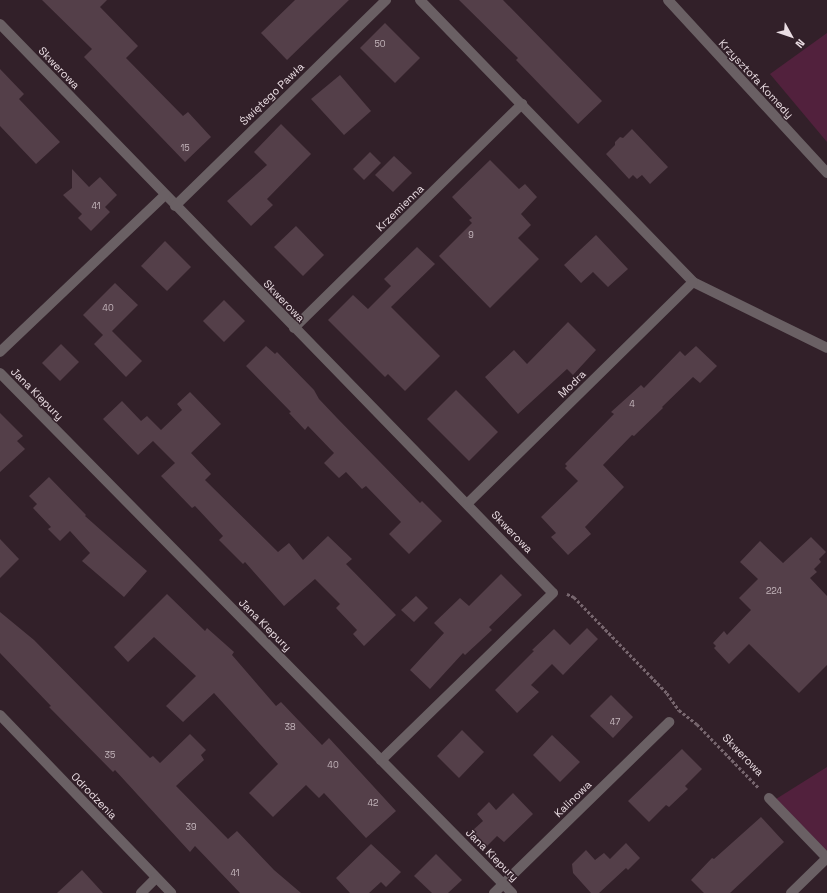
<!DOCTYPE html>
<meta charset="utf-8">
<style>
body{margin:0}
#map{position:relative;width:827px;height:893px;overflow:hidden;background:#322029;font-family:"Space Grotesk",sans-serif}
div>[style]{position:absolute}
.green>*{inset:0;background:#52213d}
.building>*{inset:0;background:#543f49}
.path>*{height:2.5px;margin-top:-1.25px;transform-origin:0;background:repeating-linear-gradient(90deg,#77666e 0 3px,transparent 0 5px)}
.minor>*{height:10px;margin:-5px;padding:0 5px;transform-origin:5px;border-radius:5px;background:#6a6064}
span{translate:-50% -50%;white-space:nowrap;text-align:center;line-height:1.15;-webkit-text-stroke:3px #322029;paint-order:stroke}
.number-label{font-size:9px;color:#c4b6bc}
.number-label span{-webkit-text-stroke-width:0}
.street-label{font-size:11px;color:#eadde3}
.north{position:absolute;left:771px;top:16px;width:40px;height:40px;-webkit-text-stroke:3px #322029;paint-order:stroke;rotate:130deg;font-size:11px;font-weight:700;line-height:16px;text-align:center;color:#eadde3}
.north::after{content:'';display:block;margin:auto;width:14px;height:18px;background:#eadde3;clip-path:polygon(50% 0,100% 100%,50% 72%,0 100%)}
</style>
<div id="map">
<div class="green">
<div style="clip-path:polygon(827px 33px,827px 142px,770px 74px)"></div>
<div style="clip-path:polygon(827px 767px,827px 851px,776px 799px)"></div>
</div>
<div class="building">
<div style="clip-path:polygon(42px 0,107px 0,100px 7px,138px 46px,126px 58px,183px 116px,188px 112px,211px 137px,185px 162px,84px 57px,92px 49px)"></div>
<div style="clip-path:polygon(295px 0,349px 0,287px 60px,261px 33px)"></div>
<div style="clip-path:polygon(459px 0,503px 0,602px 101px,578px 124px,516px 60px,518px 58px)"></div>
<div style="clip-path:polygon(385px 23px,420px 58px,395px 83px,360px 48px)"></div>
<div style="clip-path:polygon(0 69px,24px 94px,19px 99px,60px 142px,36px 164px,0 126px)"></div>
<div style="clip-path:polygon(340px 75px,371px 111px,344px 135px,311px 99px)"></div>
<div style="clip-path:polygon(281px 124px,311px 154px,267px 199px,273px 205px,251px 226px,227px 201px,267px 165px,254px 152px)"></div>
<div style="clip-path:polygon(632px 129px,668px 167px,650px 184px,642px 175px,637px 179px,633px 175px,629px 179px,606px 154px,615px 145px,615px 142px,620px 137px,623px 138px)"></div>
<div style="clip-path:polygon(370px 152px,381px 163px,364px 180px,353px 169px)"></div>
<div style="clip-path:polygon(394px 156px,412px 173px,393px 192px,375px 175px)"></div>
<div style="clip-path:polygon(490px 160px,519px 189px,525px 184px,537px 197px,521px 214px,531px 225px,518px 238px,539px 259px,490px 308px,439px 256px,472px 223px,469px 220px,472px 218px,452px 197px)"></div>
<div style="clip-path:polygon(72px 169px,89px 187px,100px 177px,117px 195px,105px 207px,110px 212px,91px 231px,78px 218px,82px 214px,63px 195px,72px 188px)"></div>
<div style="clip-path:polygon(296px 226px,324px 255px,303px 276px,274px 247px)"></div>
<div style="clip-path:polygon(596px 235px,628px 269px,608px 287px,593px 272px,581px 283px,564px 265px)"></div>
<div style="clip-path:polygon(165px 241px,191px 267px,167px 291px,141px 266px)"></div>
<div style="clip-path:polygon(417px 247px,435px 264px,391px 307px,440px 356px,405px 391px,388px 374px,385px 377px,328px 320px,353px 295px,368px 309px,391px 286px,384px 279px)"></div>
<div style="clip-path:polygon(115px 283px,138px 305px,112px 331px,142px 361px,126px 377px,94px 344px,103px 335px,83px 315px)"></div>
<div style="clip-path:polygon(224px 300px,245px 321px,224px 342px,203px 321px)"></div>
<div style="clip-path:polygon(568px 322px,596px 350px,573px 375px,567px 369px,518px 414px,485px 377px,514px 350px,527px 364px)"></div>
<div style="clip-path:polygon(61px 344px,79px 362px,60px 381px,42px 363px)"></div>
<div style="clip-path:polygon(266px 346px,275px 354px,277px 352px,314px 390px,319px 399px,337px 418px,420px 503px,422px 501px,442px 521px,409px 554px,389px 534px,401px 522px,366px 486px,362px 489px,346px 472px,339px 478px,324px 463px,334px 453px,308px 426px,305px 430px,289px 413px,291px 412px,246px 366px)"></div>
<div style="clip-path:polygon(696px 346px,717px 366px,700px 383px,693px 377px,662px 407px,663px 408px,634px 436px,632px 435px,603px 465px,624px 487px,585px 527px,591px 534px,568px 555px,551px 537px,556px 533px,541px 517px,578px 481px,565px 468px,567px 466px,565px 464px,614px 414px,611px 412px,641px 385px,644px 388px,680px 351px,685px 356px)"></div>
<div style="clip-path:polygon(456px 390px,498px 432px,469px 461px,427px 419px)"></div>
<div style="clip-path:polygon(190px 392px,221px 424px,191px 453px,211px 474px,205px 480px,278px 552px,289px 543px,303px 560px,328px 536px,352px 559px,346px 564px,396px 615px,364px 646px,353px 634px,357px 630px,336px 608px,340px 604px,315px 579px,284px 606px,245px 562px,243px 564px,219px 540px,223px 536px,195px 506px,192px 508px,161px 476px,175px 463px,153px 441px,138px 455px,103px 419px,122px 401px,141px 421px,147px 416px,161px 430px,182px 410px,177px 404px)"></div>
<div style="clip-path:polygon(0 413px,23px 436px,17px 441px,25px 449px,0 472px)"></div>
<div style="clip-path:polygon(49px 477px,86px 515px,85px 516px,147px 571px,124px 597px,82px 561px,90px 553px,70px 531px,60px 541px,48px 529px,51px 527px,33px 508px,37px 504px,29px 496px)"></div>
<div style="clip-path:polygon(811px 537px,826px 552px,819px 559px,821px 562px,814px 569px,817px 572px,810px 578px,827px 596px,827px 665px,799px 693px,749px 644px,729px 664px,714px 648px,716px 646px,713px 643px,724px 631px,727px 635px,751px 610px,739px 598px,758px 579px,740px 562px,760px 541px,783px 563px)"></div>
<div style="clip-path:polygon(0 539px,19px 559px,0 578px)"></div>
<div style="clip-path:polygon(501px 574px,522px 595px,489px 627px,492px 630px,465px 655px,463px 653px,430px 689px,410px 670px,444px 633px,434px 623px,460px 598px,469px 606px)"></div>
<div style="clip-path:polygon(167px 594px,205px 631px,207px 628px,234px 652px,232px 655px,276px 706px,281px 702px,322px 745px,329px 738px,396px 811px,366px 838px,324px 793px,319px 798px,306px 785px,273px 817px,249px 793px,278px 764px,214px 693px,183px 722px,166px 706px,196px 676px,154px 637px,128px 662px,114px 647px)"></div>
<div style="clip-path:polygon(416px 596px,428px 608px,414px 622px,401px 610px)"></div>
<div style="clip-path:polygon(0 612px,34px 640px,150px 758px,153px 756px,160px 763px,190px 734px,206px 750px,201px 755px,204px 760px,176px 786px,228px 839px,237px 831px,274px 870px,301px 893px,240px 893px,195px 846px,190px 852px,115px 770px,113px 772px,49px 707px,51px 706px,0 653px)"></div>
<div style="clip-path:polygon(587px 628px,598px 639px,563px 675px,552px 664px,531px 685px,539px 692px,517px 713px,495px 690px,534px 651px,532px 650px,554px 629px,570px 645px)"></div>
<div style="clip-path:polygon(611px 695px,633px 717px,613px 738px,590px 716px)"></div>
<div style="clip-path:polygon(462px 730px,484px 752px,459px 778px,437px 756px)"></div>
<div style="clip-path:polygon(552px 735px,580px 762px,560px 782px,533px 755px)"></div>
<div style="clip-path:polygon(682px 749px,702px 769px,685px 786px,688px 789px,669px 807px,666px 805px,649px 822px,628px 801px)"></div>
<div style="clip-path:polygon(513px 793px,533px 814px,504px 842px,497px 836px,487px 846px,472px 831px,483px 821px,477px 814px,489px 802px,496px 810px)"></div>
<div style="clip-path:polygon(761px 817px,784px 842px,730px 893px,704px 893px,691px 880px,712px 858px,714px 859px)"></div>
<div style="clip-path:polygon(626px 843px,640px 858px,628px 870px,626px 868px,599px 893px,591px 893px,573px 873px,572px 864px,586px 850px,595px 860px,604px 853px,610px 859px)"></div>
<div style="clip-path:polygon(371px 844px,401px 872px,386px 887px,381px 882px,369px 893px,350px 893px,336px 878px)"></div>
<div style="clip-path:polygon(436px 854px,462px 880px,448px 893px,432px 893px,414px 876px)"></div>
<div style="clip-path:polygon(82px 870px,103px 893px,57px 893px)"></div>
</div>
<div class="path">
<div style="left:567px;top:594px;width:8px;rotate:23deg"></div>
<div style="left:574px;top:597px;width:134px;rotate:45.9deg"></div>
<div style="left:667px;top:693px;width:21px;rotate:55deg"></div>
<div style="left:679px;top:710px;width:23px;rotate:38deg"></div>
<div style="left:697px;top:724px;width:89px;rotate:45.9deg"></div>
</div>
<div class="minor">
<div style="left:420px;top:0;width:392px;rotate:45.9deg"></div>
<div style="left:693px;top:282px;width:149px;rotate:26.2deg"></div>
<div style="left:668px;top:0;width:235px;rotate:47.4deg"></div>
<div style="left:0;top:24px;width:793px;rotate:45.82deg"></div>
<div style="left:553px;top:593px;width:240px;rotate:135.8deg"></div>
<div style="left:175px;top:206px;width:295px;rotate:-44.3deg"></div>
<div style="left:294px;top:328px;width:320px;rotate:-44.5deg"></div>
<div style="left:0;top:352px;width:228px;rotate:-43.6deg"></div>
<div style="left:0;top:373px;width:730px;rotate:45.44deg"></div>
<div style="left:468px;top:503px;width:315px;rotate:-44.5deg"></div>
<div style="left:0;top:715px;width:247px;rotate:46.1deg"></div>
<div style="left:769px;top:798px;width:83px;rotate:46deg"></div>
<div style="left:141px;top:893px;width:21px;rotate:-45deg"></div>
<div style="left:494px;top:893px;width:245px;rotate:-44.3deg"></div>
<div style="left:791px;top:893px;width:50px;rotate:-44.2deg"></div>
</div>
<div class="number-label">
<span style="left:380px;top:44px">50</span>
<span style="left:185px;top:148px">15</span>
<span style="left:96px;top:206px">41</span>
<span style="left:471px;top:235px">9</span>
<span style="left:108px;top:308px">40</span>
<span style="left:632px;top:404px">4</span>
<span style="left:774px;top:591px">224</span>
<span style="left:615px;top:722px">47</span>
<span style="left:290px;top:727px">38</span>
<span style="left:110px;top:755px">35</span>
<span style="left:333px;top:765px">40</span>
<span style="left:373px;top:803px">42</span>
<span style="left:191px;top:827px">39</span>
<span style="left:235px;top:873px">41</span>
</div>
<div class="street-label">
<span style="left:59px;top:68px;rotate:46deg">Skwerowa</span>
<span style="left:756px;top:79px;rotate:47deg">Krzysztofa Komedy</span>
<span style="left:272px;top:94px;rotate:-44deg">Świętego Pawła</span>
<span style="left:400px;top:208px;rotate:-44deg">Krzemienna</span>
<span style="left:284px;top:301px;rotate:46deg">Skwerowa</span>
<span style="left:572px;top:384px;rotate:-44deg">Modra</span>
<span style="left:37px;top:394px;rotate:45deg">Jana Kiepury</span>
<span style="left:512px;top:532px;rotate:46deg">Skwerowa</span>
<span style="left:265px;top:625px;rotate:45deg">Jana Kiepury</span>
<span style="left:743px;top:755px;rotate:46deg">Skwerowa</span>
<span style="left:94px;top:796px;rotate:46deg">Odrodzenia</span>
<span style="left:573px;top:799px;rotate:-44deg">Kalinowa</span>
<span style="left:492px;top:855px;rotate:45deg">Jana Kiepury</span>
</div>
<div class="north">N</div>
</div>
